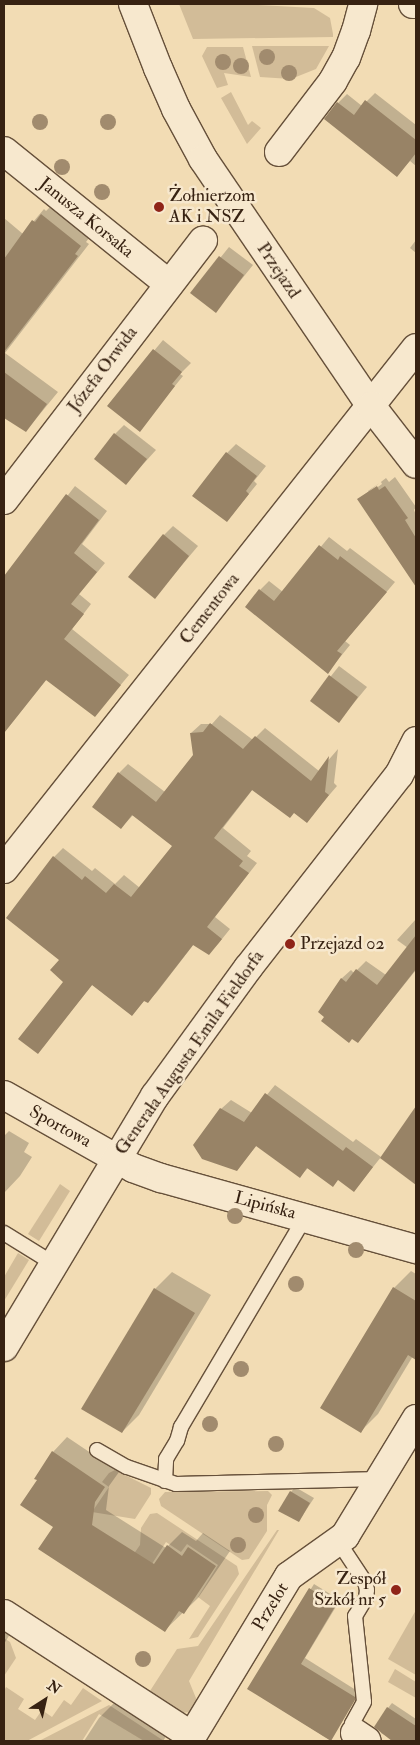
<!DOCTYPE html>
<meta charset="utf-8">
<style>
body{margin:0}
#map{position:relative;width:420px;height:1745px;overflow:hidden;background:#f2dcb4;font-family:"IM FELL Double Pica",serif}
div>[style]{position:absolute}
.green>*{inset:0;background:#d2bc98}
.shadow>*{inset:0;background:#0003}
.building>*{inset:0;background:#988366}
.roads{filter:drop-shadow(1px 0 #66503a) drop-shadow(-1px 0 #66503a) drop-shadow(0 1px #66503a) drop-shadow(0 -1px #66503a)}
.service>*{height:14px;margin:-7px;padding:0 7px;transform-origin:7px;border-radius:7px;background:#f7e8ce}
.minor>*{height:28px;margin:-14px;padding:0 14px;transform-origin:14px;border-radius:14px;background:#f7e8ce}
.tertiary>*{height:28px;margin:-14px;padding:0 14px;transform-origin:14px;border-radius:14px;background:#f7e8ce}
.trees>*{width:16px;height:16px;margin:-8px;border-radius:50%;background:#a18b6e}
.dots>*{width:14px;height:14px;translate:-50% -50%;box-sizing:border-box;border:2px solid #f7e8ce;border-radius:50%}
span{translate:-50% -50%;white-space:nowrap;text-align:center;line-height:1.15;-webkit-text-stroke:5px #f7e8ce;paint-order:stroke}
.poi-label{font-size:18px;color:#372212}
.left{translate:0 -50%;text-align:left}
.right{translate:-100% -50%;text-align:right}
.street-label{font-size:18px;color:#372212}
.frame{position:absolute;inset:0;border:5px solid #372212;pointer-events:none}
.north{position:absolute;left:20px;top:1675px;width:50px;height:50px;-webkit-text-stroke:4px #f7e8ce;paint-order:stroke;rotate:35deg;font-size:14px;font-weight:700;line-height:20px;text-align:center;color:#372212}
.north::after{content:'';display:block;margin:auto;width:18px;height:22px;background:#372212;clip-path:polygon(50% 0,100% 100%,50% 72%,0 100%)}
</style>
<div id="map">
<div class="green">
<div style="clip-path:polygon(179px 4px,239px 4px,314px 8px,330px 18px,333px 34px,333px 37px,193px 39px)"></div>
<div style="clip-path:polygon(252px 46px,329px 46px,316px 69px,291px 79px,260px 77px)"></div>
<div style="clip-path:polygon(207px 47px,243px 47px,251px 77px,224px 73px,228px 85px,217px 88px,202px 56px)"></div>
<div style="clip-path:polygon(231px 92px,248px 125px,252px 121px,261px 128px,247px 144px,221px 98px)"></div>
<div style="clip-path:polygon(60px 1184px,70px 1191px,39px 1241px,28px 1234px)"></div>
<div style="clip-path:polygon(18px 1253px,29px 1260px,4px 1301px,4px 1277px)"></div>
<div style="clip-path:polygon(115px 1470px,151px 1488px,151px 1494px,135px 1519px,92px 1512px,109px 1487px,102px 1482px,109px 1473px)"></div>
<div style="clip-path:polygon(268px 1491px,272px 1495px,267px 1505px,267px 1531px,249px 1559px,242px 1560px,161px 1506px,159px 1499px,165px 1492px)"></div>
<div style="clip-path:polygon(157px 1513px,237px 1566px,239px 1574px,198px 1637px,189px 1639px,210px 1606px,198px 1597px,218px 1565px,187px 1544px,181px 1552px,166px 1542px,150px 1567px,133px 1555px,140px 1545px,141px 1528px,150px 1514px)"></div>
<div style="clip-path:polygon(277px 1530px,279px 1530px,189px 1681px,198px 1703px,193px 1712px,178px 1713px,148px 1694px,177px 1649px,198px 1646px)"></div>
<div style="clip-path:polygon(416px 1610px,416px 1675px,388px 1659px)"></div>
<div style="clip-path:polygon(4px 1638px,10px 1642px,16px 1658px,4px 1676px)"></div>
<div style="clip-path:polygon(395px 1669px,416px 1682px,416px 1698px,388px 1682px)"></div>
<div style="clip-path:polygon(6px 1687px,24px 1699px,18px 1709px,35px 1720px,42px 1710px,52px 1717px,64px 1700px,71px 1705px,83px 1688px,102px 1701px,27px 1741px,4px 1741px,4px 1691px)"></div>
<div style="clip-path:polygon(109px 1705px,164px 1741px,144px 1741px,99px 1714px,82px 1741px,39px 1741px)"></div>
</div>
<div class="shadow">
<div style="clip-path:polygon(375px 93px,416px 125px,416px 166px,410px 161px,397px 175px,338px 103px,347px 94px,362px 106px)"></div>
<div style="clip-path:polygon(53px 204px,92px 234px,86px 242px,89px 244px,5px 353px,58px 392px,26px 431px,4px 417px,4px 218px,23px 234px,44px 209px,46px 211px)"></div>
<div style="clip-path:polygon(416px 240px,416px 253px,410px 248px)"></div>
<div style="clip-path:polygon(229px 247px,253px 265px,216px 311px,192px 293px)"></div>
<div style="clip-path:polygon(163px 340px,191px 363px,180px 374px,183px 376px,139px 430px,108px 406px)"></div>
<div style="clip-path:polygon(124px 425px,156px 450px,126px 483px,115px 434px)"></div>
<div style="clip-path:polygon(236px 444px,266px 466px,254px 481px,257px 484px,227px 521px,227px 453px)"></div>
<div style="clip-path:polygon(evenodd,395px 477px,416px 507px,414px 510px,416px 515px,416px 585px,359px 499px,386px 478px,389px 482px,395px 477px,381px 482px,382px 484px,368px 494px,368px 491px,381px 482px)"></div>
<div style="clip-path:polygon(75px 486px,107px 511px,82px 544px,105px 563px,79px 594px,91px 604px,72px 629px,129px 675px,103px 706px,47px 679px,4px 733px,4px 693px,32px 659px,4px 637px,4px 578px)"></div>
<div style="clip-path:polygon(173px 526px,198px 546px,155px 597px,164px 535px)"></div>
<div style="clip-path:polygon(329px 537px,347px 551px,350px 548px,395px 582px,345px 641px,350px 645px,328px 672px,260px 590px,269px 581px,283px 592px)"></div>
<div style="clip-path:polygon(339px 666px,367px 687px,339px 721px,312px 700px)"></div>
<div style="clip-path:polygon(220px 715px,253px 740px,265px 728px,319px 771px,338px 749px,334px 783px,337px 786px,307px 821px,295px 812px,253px 789px,223px 828px,251px 851px,247px 856px,257px 863px,215px 917px,230px 929px,218px 944px,209px 953px,194px 944px,157px 992px,148px 1001px,145px 1000px,132px 1014px,93px 984px,38px 1052px,65px 982px,61px 959px,54px 857px,63px 848px,92px 871px,95px 868px,115px 884px,124px 875px,140px 888px,174px 845px,134px 814px,121px 828px,119px 773px,128px 764px,165px 792px,194px 755px,191px 733px,201px 724px,212px 724px)"></div>
<div style="clip-path:polygon(416px 919px,416px 970px,358px 1042px,341px 979px,351px 970px,354px 973px,366px 961px,386px 975px,408px 948px,397px 940px)"></div>
<div style="clip-path:polygon(275px 1085px,353px 1142px,356px 1139px,381px 1157px,354px 1191px,338px 1179px,309px 1167px,300px 1176px,257px 1145px,237px 1170px,221px 1109px,231px 1100px,252px 1113px)"></div>
<div style="clip-path:polygon(416px 1109px,416px 1183px,382px 1157px)"></div>
<div style="clip-path:polygon(9px 1131px,29px 1143px,24px 1152px,32px 1157px,20px 1176px,4px 1193px,4px 1136px)"></div>
<div style="clip-path:polygon(411px 1271px,416px 1274px,416px 1351px,378px 1414px,361px 1431px,394px 1288px)"></div>
<div style="clip-path:polygon(172px 1272px,211px 1295px,139px 1415px,122px 1432px,155px 1289px)"></div>
<div style="clip-path:polygon(67px 1437px,119px 1472px,109px 1486px,106px 1510px,166px 1548px,182px 1532px,196px 1541px,203px 1533px,230px 1551px,198px 1598px,164px 1631px,54px 1526px,39px 1480px,53px 1452px)"></div>
<div style="clip-path:polygon(295px 1487px,314px 1498px,299px 1521px,291px 1492px)"></div>
<div style="clip-path:polygon(314px 1584px,340px 1600px,305px 1658px,359px 1692px,330px 1740px,249px 1689px)"></div>
<div style="clip-path:polygon(4px 1630px,10px 1634px,4px 1644px)"></div>
<div style="clip-path:polygon(116px 1701px,167px 1735px,163px 1741px,84px 1741px,99px 1718px)"></div>
<div style="clip-path:polygon(392px 1703px,416px 1719px,416px 1741px,395px 1741px,381px 1733px,388px 1708px)"></div>
</div>
<div class="building">
<div style="clip-path:polygon(365px 100px,416px 140px,416px 153px,397px 177px,324px 119px,337px 102px,354px 115px)"></div>
<div style="clip-path:polygon(41px 214px,81px 246px,75px 254px,78px 256px,4px 352px,4px 259px,32px 220px,35px 222px)"></div>
<div style="clip-path:polygon(219px 256px,244px 275px,216px 313px,190px 293px)"></div>
<div style="clip-path:polygon(153px 349px,182px 372px,172px 384px,175px 386px,140px 432px,107px 406px)"></div>
<div style="clip-path:polygon(4px 372px,47px 404px,26px 432px,4px 418px)"></div>
<div style="clip-path:polygon(114px 433px,147px 459px,126px 485px,94px 459px)"></div>
<div style="clip-path:polygon(226px 452px,257px 476px,246px 491px,249px 494px,227px 522px,192px 496px)"></div>
<div style="clip-path:polygon(377px 486px,379px 490px,385px 486px,408px 518px,405px 520px,416px 538px,416px 587px,357px 499px)"></div>
<div style="clip-path:polygon(66px 494px,99px 520px,74px 553px,97px 572px,71px 604px,84px 614px,64px 639px,121px 685px,95px 717px,46px 680px,4px 733px,4px 576px)"></div>
<div style="clip-path:polygon(163px 534px,189px 556px,155px 599px,128px 577px)"></div>
<div style="clip-path:polygon(319px 545px,338px 560px,340px 556px,387px 592px,337px 651px,342px 654px,328px 674px,245px 607px,259px 589px,274px 601px)"></div>
<div style="clip-path:polygon(329px 675px,358px 697px,339px 723px,310px 701px)"></div>
<div style="clip-path:polygon(210px 723px,243px 749px,255px 736px,311px 781px,329px 756px,325px 792px,329px 795px,307px 823px,294px 813px,290px 818px,252px 790px,214px 838px,243px 861px,239px 866px,249px 873px,207px 927px,222px 939px,209px 955px,193px 945px,148px 1003px,144px 1001px,132px 1016px,92px 985px,38px 1054px,18px 1039px,63px 982px,50px 970px,59px 960px,6px 918px,53px 856px,82px 880px,85px 876px,106px 893px,114px 884px,131px 897px,172px 846px,132px 815px,121px 829px,92px 807px,118px 772px,156px 802px,193px 755px,190px 733px,203px 732px)"></div>
<div style="clip-path:polygon(416px 935px,416px 969px,358px 1043px,352px 1039px,349px 1043px,321px 1021px,324px 1017px,318px 1012px,341px 978px,346px 982px,356px 969px,377px 985px)"></div>
<div style="clip-path:polygon(265px 1093px,343px 1151px,346px 1147px,373px 1167px,354px 1192px,338px 1180px,333px 1187px,307px 1168px,300px 1178px,256px 1146px,237px 1171px,202px 1159px,193px 1145px,220px 1108px,244px 1122px)"></div>
<div style="clip-path:polygon(416px 1106px,416px 1185px,380px 1158px)"></div>
<div style="clip-path:polygon(393px 1287px,416px 1301px,416px 1360px,408px 1355px,361px 1433px,320px 1408px)"></div>
<div style="clip-path:polygon(154px 1288px,195px 1313px,122px 1433px,81px 1409px)"></div>
<div style="clip-path:polygon(52px 1451px,105px 1487px,95px 1502px,92px 1525px,154px 1564px,167px 1545px,182px 1556px,188px 1547px,216px 1566px,184px 1614px,179px 1611px,165px 1632px,38px 1549px,53px 1527px,20px 1505px,37px 1480px,34px 1479px)"></div>
<div style="clip-path:polygon(290px 1491px,310px 1503px,299px 1522px,278px 1511px)"></div>
<div style="clip-path:polygon(309px 1588px,336px 1605px,301px 1664px,355px 1697px,355px 1700px,331px 1741px,247px 1689px)"></div>
<div style="clip-path:polygon(387px 1707px,416px 1726px,416px 1741px,392px 1741px,374px 1727px)"></div>
</div>
<div class="roads">
<div class="service">
<div style="left:4px;top:1233px;width:59px;rotate:31.8deg"></div>
<div style="left:97px;top:1450px;width:34px;rotate:30deg"></div>
<div style="left:127px;top:1467px;width:52px;rotate:19.1deg"></div>
<div style="left:176px;top:1484px;width:204px;rotate:-1.4deg"></div>
<div style="left:165px;top:1481px;width:22px;rotate:-87deg"></div>
<div style="left:166px;top:1459px;width:21px;rotate:-59deg"></div>
<div style="left:177px;top:1441px;width:15px;rotate:-74deg"></div>
<div style="left:181px;top:1427px;width:244px;rotate:-59.4deg"></div>
<div style="left:338px;top:1541px;width:49px;rotate:56.6deg"></div>
<div style="left:365px;top:1582px;width:8px;rotate:76deg"></div>
<div style="left:367px;top:1590px;width:8px;rotate:97deg"></div>
<div style="left:366px;top:1598px;width:21px;rotate:121deg"></div>
<div style="left:355px;top:1616px;width:86px;rotate:84deg"></div>
<div style="left:364px;top:1702px;width:25px;rotate:119deg"></div>
<div style="left:352px;top:1724px;width:9px;rotate:72deg"></div>
</div>
<div class="minor">
<div style="left:413px;top:4px;width:3px"></div>
<div style="left:4px;top:151px;width:212px;rotate:38.9deg"></div>
<div style="left:279px;top:152px;width:89px;rotate:-52.7deg"></div>
<div style="left:333px;top:81px;width:26px;rotate:-61deg"></div>
<div style="left:346px;top:58px;width:29px;rotate:-70deg"></div>
<div style="left:356px;top:31px;width:28px;rotate:-75deg"></div>
<div style="left:4px;top:500px;width:327px;rotate:-52.5deg"></div>
<div style="left:4px;top:869px;width:664px;rotate:-51.66deg"></div>
<div style="left:4px;top:1095px;width:148px;rotate:29.5deg"></div>
<div style="left:133px;top:1168px;width:30px;rotate:20deg"></div>
<div style="left:161px;top:1178px;width:265px;rotate:15.6deg"></div>
<div style="left:4px;top:1614px;width:224px;rotate:33deg"></div>
<div style="left:192px;top:1736px;width:187px;rotate:-58.8deg"></div>
<div style="left:289px;top:1576px;width:69px;rotate:-35.5deg"></div>
<div style="left:345px;top:1536px;width:137px;rotate:-58.7deg"></div>
<div style="left:355px;top:1733px;width:14px;rotate:34deg"></div>
</div>
<div class="tertiary">
<div style="left:133px;top:4px;width:69px;rotate:68.7deg"></div>
<div style="left:158px;top:68px;width:45px;rotate:66.3deg"></div>
<div style="left:176px;top:109px;width:57px;rotate:61.6deg"></div>
<div style="left:203px;top:159px;width:299px;rotate:55.8deg"></div>
<div style="left:371px;top:406px;width:73px;rotate:52.2deg"></div>
<div style="left:4px;top:1347px;width:293px;rotate:-59deg"></div>
<div style="left:155px;top:1096px;width:158px;rotate:-54deg"></div>
<div style="left:248px;top:968px;width:245px;rotate:-52deg"></div>
<div style="left:399px;top:775px;width:38px;rotate:-63deg"></div>
</div>
</div>
<div class="trees">
<div style="left:267px;top:57px"></div>
<div style="left:223px;top:62px"></div>
<div style="left:241px;top:66px"></div>
<div style="left:289px;top:73px"></div>
<div style="left:40px;top:122px"></div>
<div style="left:108px;top:122px"></div>
<div style="left:62px;top:167px"></div>
<div style="left:102px;top:192px"></div>
<div style="left:235px;top:1216px"></div>
<div style="left:356px;top:1250px"></div>
<div style="left:296px;top:1284px"></div>
<div style="left:241px;top:1369px"></div>
<div style="left:210px;top:1424px"></div>
<div style="left:276px;top:1444px"></div>
<div style="left:256px;top:1515px"></div>
<div style="left:238px;top:1545px"></div>
<div style="left:143px;top:1659px"></div>
</div>
<div class="dots">
<div style="left:159px;top:207px;background:#8f2418"></div>
<div style="left:290px;top:944px;background:#8f2418"></div>
<div style="left:396px;top:1590px;background:#8f2418"></div>
</div>
<div class="poi-label">
<span class="left" style="left:169px;top:207px">Żołnierzom<br>AK i NSZ</span>
<span class="left" style="left:300px;top:944px">Przejazd 02</span>
<span class="right" style="left:386px;top:1590px">Zespół<br>Szkół nr 5</span>
</div>
<div class="street-label">
<span style="left:86px;top:218px;rotate:39deg">Janusza Korsaka</span>
<span style="left:278px;top:271px;rotate:56deg">Przejazd</span>
<span style="left:103px;top:370px;rotate:-53deg">Józefa Orwida</span>
<span style="left:210px;top:609px;rotate:-52deg">Cementowa</span>
<span style="left:190px;top:1053px;rotate:-55deg">Generała Augusta Emila Fieldorfa</span>
<span style="left:60px;top:1127px;rotate:29deg">Sportowa</span>
<span style="left:265px;top:1206px;rotate:15deg">Lipińska</span>
<span style="left:271px;top:1607px;rotate:-59deg">Przelot</span>
</div>
<div class="frame"></div>
<div class="north">N</div>
</div>
